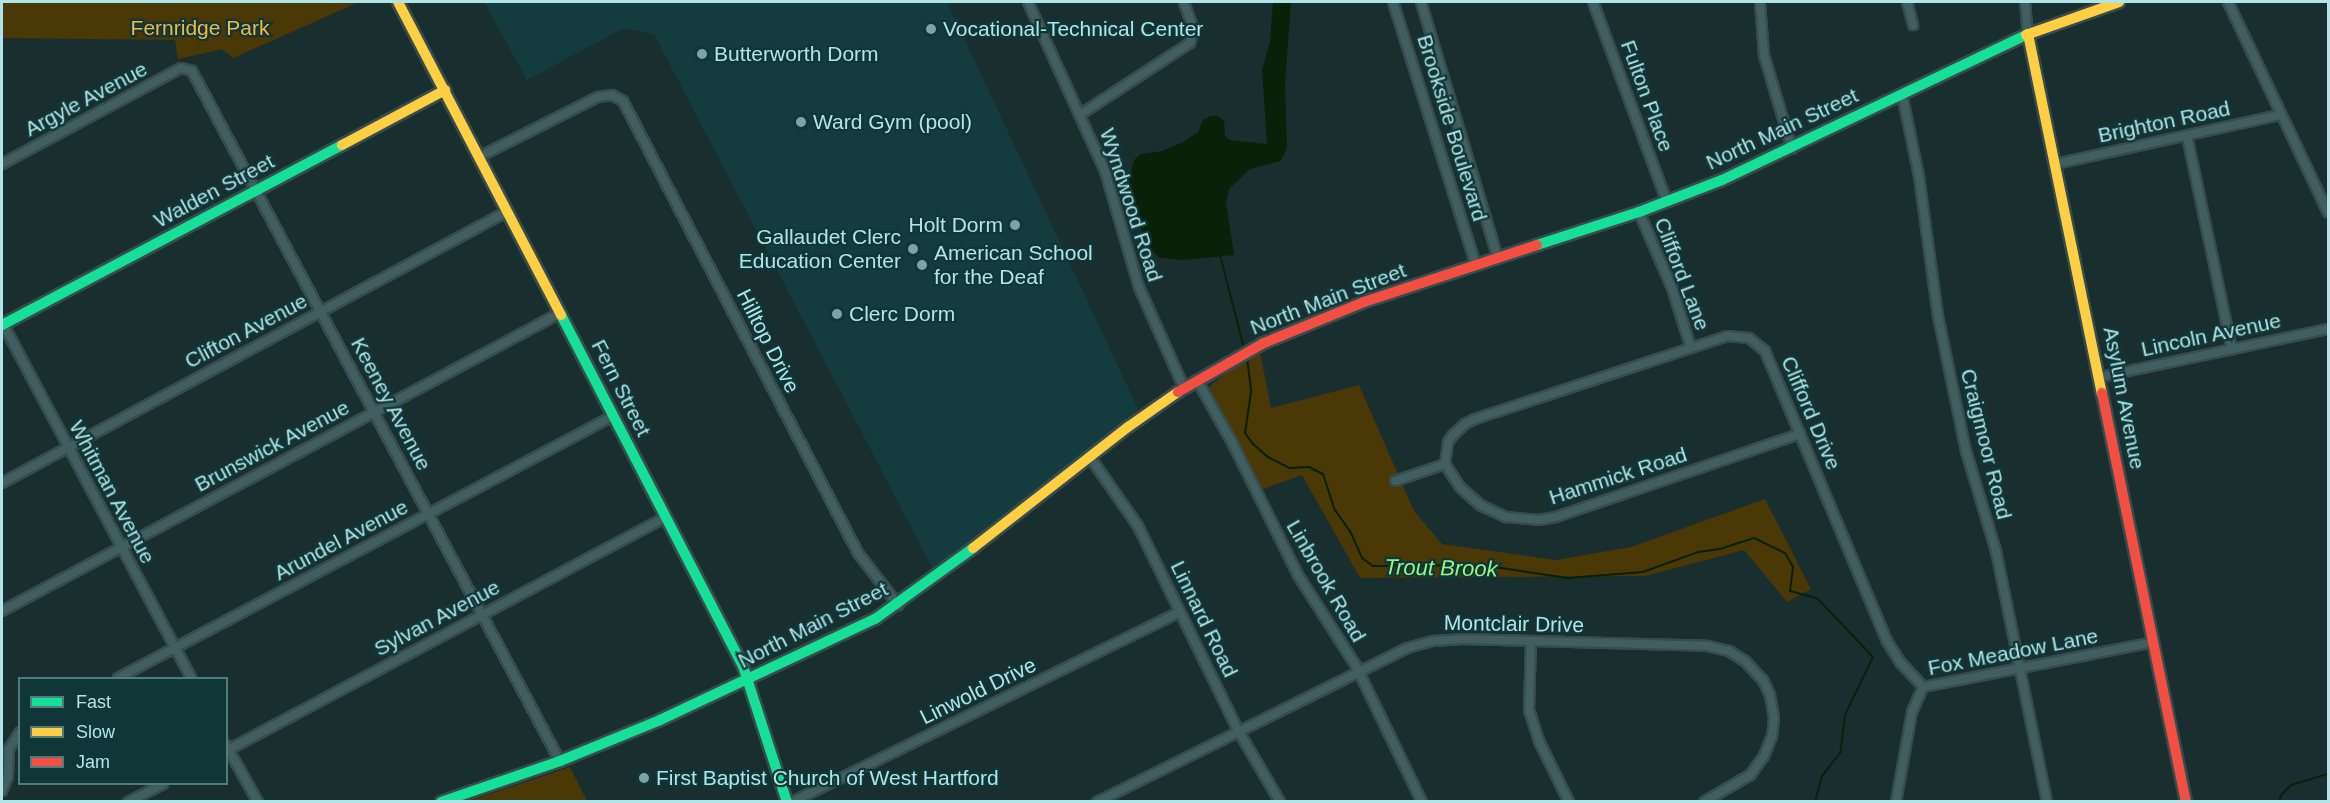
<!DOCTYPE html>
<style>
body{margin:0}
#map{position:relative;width:2330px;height:803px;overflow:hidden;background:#192e2f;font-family:Arial,sans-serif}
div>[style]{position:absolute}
.built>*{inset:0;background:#143c3f}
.green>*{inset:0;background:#4a3807}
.water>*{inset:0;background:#082108}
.stream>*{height:2px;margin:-1px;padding:0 1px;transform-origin:1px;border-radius:1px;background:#082108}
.roads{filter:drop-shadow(2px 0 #374c4d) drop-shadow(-2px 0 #374c4d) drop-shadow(0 2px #374c4d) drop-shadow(0 -2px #374c4d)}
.street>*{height:8px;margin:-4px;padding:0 4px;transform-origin:4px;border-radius:4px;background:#415f61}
.fast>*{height:10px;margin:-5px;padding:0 5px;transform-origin:5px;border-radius:5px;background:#16e098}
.slow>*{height:10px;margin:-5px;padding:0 5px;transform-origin:5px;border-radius:5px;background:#ffcf43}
.jam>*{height:10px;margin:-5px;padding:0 5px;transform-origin:5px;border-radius:5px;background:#f24e42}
.dots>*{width:16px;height:16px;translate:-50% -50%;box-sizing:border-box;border:3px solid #103638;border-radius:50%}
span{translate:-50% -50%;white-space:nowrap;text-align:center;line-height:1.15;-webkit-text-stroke:4.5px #103638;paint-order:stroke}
.park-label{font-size:21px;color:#f1b845}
.poi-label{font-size:21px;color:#b1e4e8}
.left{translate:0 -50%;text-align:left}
.right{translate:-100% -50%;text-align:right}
.street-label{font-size:21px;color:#b1e4e8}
.water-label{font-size:22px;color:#92f784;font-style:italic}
.frame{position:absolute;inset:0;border:3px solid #b1e4e8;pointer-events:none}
.legend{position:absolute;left:18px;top:677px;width:210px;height:108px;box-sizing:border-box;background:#103638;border:2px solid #507c7e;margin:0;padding:8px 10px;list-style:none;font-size:18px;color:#b1e4e8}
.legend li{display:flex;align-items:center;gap:12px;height:30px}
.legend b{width:30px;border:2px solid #507c7e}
</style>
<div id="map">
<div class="built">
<div style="clip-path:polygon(484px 2px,947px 2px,1138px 409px,934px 571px,654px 34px,624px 28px,527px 80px)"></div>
</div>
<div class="green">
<div style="clip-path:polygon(2px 2px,359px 2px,233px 58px,222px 49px,178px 59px,175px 40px,2px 38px)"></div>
<div style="clip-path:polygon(1260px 353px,1271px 408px,1359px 385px,1414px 511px,1442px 544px,1556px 560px,1631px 547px,1765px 499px,1811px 589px,1787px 602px,1744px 550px,1645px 576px,1360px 578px,1302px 475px,1263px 489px,1209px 387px,1232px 368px)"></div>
<div style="clip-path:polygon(570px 767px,587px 801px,467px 801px,481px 797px)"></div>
</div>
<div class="water">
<div style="clip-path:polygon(1273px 2px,1291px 2px,1285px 84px,1287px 148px,1281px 161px,1250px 169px,1229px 189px,1226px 202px,1234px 255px,1183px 260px,1160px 258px,1149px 249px,1131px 204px,1129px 180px,1134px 160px,1141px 154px,1162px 151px,1183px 142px,1198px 132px,1203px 120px,1211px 116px,1218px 116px,1224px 121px,1225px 135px,1229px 140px,1267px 144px,1262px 70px,1270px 42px)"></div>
</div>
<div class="stream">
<div style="left:1220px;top:255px;width:96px;rotate:75.5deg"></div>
<div style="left:1247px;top:357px;width:35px;rotate:83deg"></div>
<div style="left:1251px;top:392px;width:41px;rotate:98.3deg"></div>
<div style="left:1245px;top:433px;width:14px;rotate:54deg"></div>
<div style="left:1253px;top:444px;width:20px;rotate:41deg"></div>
<div style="left:1268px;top:457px;width:25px;rotate:27deg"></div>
<div style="left:1290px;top:468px;width:19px;rotate:-3deg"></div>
<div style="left:1309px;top:467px;width:16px;rotate:27deg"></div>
<div style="left:1323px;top:474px;width:38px;rotate:72deg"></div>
<div style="left:1335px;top:510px;width:28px;rotate:55deg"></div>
<div style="left:1351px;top:533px;width:27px;rotate:66deg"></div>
<div style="left:1362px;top:558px;width:14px;rotate:36deg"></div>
<div style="left:1373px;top:566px;width:108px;rotate:-0.5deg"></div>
<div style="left:1481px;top:565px;width:88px;rotate:8.5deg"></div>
<div style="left:1568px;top:578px;width:75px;rotate:-4.6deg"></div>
<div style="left:1643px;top:572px;width:59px;rotate:-20deg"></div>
<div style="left:1698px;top:552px;width:22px;rotate:-8deg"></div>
<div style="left:1720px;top:549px;width:36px;rotate:-18deg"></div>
<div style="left:1754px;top:538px;width:34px;rotate:26deg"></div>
<div style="left:1785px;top:553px;width:16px;rotate:60deg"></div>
<div style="left:1793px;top:567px;width:24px;rotate:97deg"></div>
<div style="left:1790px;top:591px;width:28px;rotate:15deg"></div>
<div style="left:1817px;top:598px;width:81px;rotate:46.5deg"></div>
<div style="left:1873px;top:657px;width:64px;rotate:115.8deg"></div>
<div style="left:1845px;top:715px;width:38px;rotate:97deg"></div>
<div style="left:1840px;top:753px;width:29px;rotate:128deg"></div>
<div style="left:1822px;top:776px;width:27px;rotate:105deg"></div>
<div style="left:2279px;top:802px;width:7px;rotate:-74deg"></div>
<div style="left:2281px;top:795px;width:14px;rotate:-45deg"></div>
<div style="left:2291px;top:785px;width:39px;rotate:-17deg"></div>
</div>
<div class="roads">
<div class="street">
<div style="left:1028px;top:2px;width:186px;rotate:65.5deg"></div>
<div style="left:1105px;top:171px;width:121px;rotate:73.7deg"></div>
<div style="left:1139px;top:287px;width:111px;rotate:66deg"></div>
<div style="left:1393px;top:2px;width:276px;rotate:72.5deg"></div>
<div style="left:1421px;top:2px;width:267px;rotate:73.3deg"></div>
<div style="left:1593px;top:2px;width:213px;rotate:69.7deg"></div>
<div style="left:1760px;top:2px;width:53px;rotate:85.7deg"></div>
<div style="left:1764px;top:55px;width:98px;rotate:73.4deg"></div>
<div style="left:1907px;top:2px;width:24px;rotate:75deg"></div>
<div style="left:2025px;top:2px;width:32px;rotate:85deg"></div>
<div style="left:2228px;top:2px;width:233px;rotate:64.6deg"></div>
<div style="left:1902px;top:94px;width:84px;rotate:78.3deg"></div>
<div style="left:1919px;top:176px;width:141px;rotate:82.3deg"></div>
<div style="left:1938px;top:316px;width:138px;rotate:78.3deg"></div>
<div style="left:1966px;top:451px;width:104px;rotate:73.3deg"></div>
<div style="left:1996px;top:551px;width:256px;rotate:78.5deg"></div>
<div style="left:1081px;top:114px;width:130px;rotate:-33.1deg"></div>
<div style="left:1190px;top:43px;width:14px;rotate:-73deg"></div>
<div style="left:1194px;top:30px;width:30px;rotate:-110deg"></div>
<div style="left:2187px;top:136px;width:218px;rotate:78.1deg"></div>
<div style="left:479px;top:157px;width:133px;rotate:-26.8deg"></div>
<div style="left:598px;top:97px;width:14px;rotate:-8deg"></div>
<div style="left:612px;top:95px;width:13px;rotate:29deg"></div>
<div style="left:623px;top:101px;width:509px;rotate:62.53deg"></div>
<div style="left:858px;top:553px;width:66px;rotate:52.4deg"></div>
<div style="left:2px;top:164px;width:203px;rotate:-28.2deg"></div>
<div style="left:181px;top:68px;width:11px;rotate:15deg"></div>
<div style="left:192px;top:71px;width:782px;rotate:61.93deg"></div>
<div style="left:2055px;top:164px;width:230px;rotate:-12.3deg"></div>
<div style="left:1639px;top:212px;width:83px;rotate:66.5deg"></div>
<div style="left:1672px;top:288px;width:63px;rotate:72.4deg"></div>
<div style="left:2px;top:322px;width:403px;rotate:62deg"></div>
<div style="left:2100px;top:377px;width:233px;rotate:-11.9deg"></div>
<div style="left:1197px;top:380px;width:73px;rotate:60.6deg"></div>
<div style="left:1233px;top:444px;width:146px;rotate:63.6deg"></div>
<div style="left:1298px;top:575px;width:108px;rotate:57.5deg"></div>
<div style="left:1356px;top:666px;width:151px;rotate:64.1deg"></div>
<div style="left:1090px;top:457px;width:84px;rotate:55.2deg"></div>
<div style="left:1138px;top:526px;width:229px;rotate:63.9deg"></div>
<div style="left:1239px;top:732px;width:81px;rotate:59.6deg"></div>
<div style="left:1445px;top:464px;width:22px;rotate:-82deg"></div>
<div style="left:1448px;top:442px;width:9px;rotate:-54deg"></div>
<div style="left:1453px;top:435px;width:16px;rotate:-43deg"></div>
<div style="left:1465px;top:424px;width:11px;rotate:-27deg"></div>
<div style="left:1475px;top:419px;width:265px;rotate:-18.2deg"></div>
<div style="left:1727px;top:336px;width:22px;rotate:5deg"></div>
<div style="left:1749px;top:338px;width:21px;rotate:39deg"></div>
<div style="left:1765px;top:351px;width:315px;rotate:67.2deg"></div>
<div style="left:1887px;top:641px;width:26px;rotate:58deg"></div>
<div style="left:1901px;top:663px;width:33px;rotate:47deg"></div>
<div style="left:1395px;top:481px;width:53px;rotate:-18.8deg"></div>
<div style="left:1445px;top:464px;width:27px;rotate:57deg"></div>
<div style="left:1460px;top:487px;width:27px;rotate:42deg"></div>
<div style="left:1480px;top:505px;width:29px;rotate:25deg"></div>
<div style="left:1506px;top:517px;width:33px;rotate:5deg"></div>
<div style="left:1539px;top:520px;width:17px;rotate:-10deg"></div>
<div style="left:1556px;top:517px;width:258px;rotate:-18.8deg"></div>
<div style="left:2px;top:483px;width:574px;rotate:-28.26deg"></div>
<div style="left:2px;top:611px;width:633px;rotate:-28.1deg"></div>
<div style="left:1531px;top:642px;width:68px;rotate:91.7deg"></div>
<div style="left:1529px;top:710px;width:35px;rotate:72deg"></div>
<div style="left:1540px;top:743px;width:66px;rotate:63.8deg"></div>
<div style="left:118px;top:678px;width:560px;rotate:-27.89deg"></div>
<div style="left:1923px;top:687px;width:235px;rotate:-11deg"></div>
<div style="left:226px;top:745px;width:65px;rotate:60.7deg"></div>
<div style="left:226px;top:751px;width:498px;rotate:-28deg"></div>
<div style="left:2px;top:791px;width:16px;rotate:-68deg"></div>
<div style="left:8px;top:776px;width:27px;rotate:-88deg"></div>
<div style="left:9px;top:749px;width:20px;rotate:-57deg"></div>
<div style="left:128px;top:802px;width:39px;rotate:-27deg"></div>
<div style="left:792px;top:802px;width:432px;rotate:-26.1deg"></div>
<div style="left:1097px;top:802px;width:346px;rotate:-26.4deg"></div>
<div style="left:1407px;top:648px;width:28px;rotate:-15deg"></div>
<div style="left:1434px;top:641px;width:27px;rotate:-4deg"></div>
<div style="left:1461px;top:639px;width:246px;rotate:1.6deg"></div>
<div style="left:1707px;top:646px;width:23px;rotate:13deg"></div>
<div style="left:1729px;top:651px;width:19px;rotate:32deg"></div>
<div style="left:1745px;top:661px;width:26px;rotate:47deg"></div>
<div style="left:1763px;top:680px;width:17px;rotate:65deg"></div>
<div style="left:1770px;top:695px;width:23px;rotate:80deg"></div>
<div style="left:1774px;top:718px;width:18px;rotate:96deg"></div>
<div style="left:1772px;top:736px;width:22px;rotate:112deg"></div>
<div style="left:1764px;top:756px;width:24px;rotate:126deg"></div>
<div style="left:1750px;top:775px;width:53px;rotate:149.6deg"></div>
<div style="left:1896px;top:802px;width:91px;rotate:-79.9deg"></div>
<div style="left:1912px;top:712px;width:27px;rotate:-66deg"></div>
</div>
<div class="fast">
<div style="left:1537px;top:245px;width:107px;rotate:-17.9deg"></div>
<div style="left:1639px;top:212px;width:89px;rotate:-21.1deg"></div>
<div style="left:1722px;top:180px;width:337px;rotate:-25.5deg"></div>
<div style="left:561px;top:315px;width:395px;rotate:62.6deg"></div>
<div style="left:743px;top:666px;width:143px;rotate:72.1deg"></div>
<div style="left:2px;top:325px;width:385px;rotate:-27.9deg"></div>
<div style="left:441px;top:802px;width:126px;rotate:-19deg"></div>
<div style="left:560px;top:761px;width:108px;rotate:-22.3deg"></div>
<div style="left:660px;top:720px;width:238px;rotate:-25.2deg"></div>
<div style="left:875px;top:619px;width:121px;rotate:-35.9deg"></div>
</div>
<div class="slow">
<div style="left:398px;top:2px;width:353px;rotate:62.5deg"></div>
<div style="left:2028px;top:34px;width:367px;rotate:78.4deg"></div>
<div style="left:2026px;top:35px;width:99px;rotate:-19.5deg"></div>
<div style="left:342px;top:145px;width:117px;rotate:-28.1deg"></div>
<div style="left:973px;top:548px;width:197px;rotate:-38deg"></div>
<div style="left:1128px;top:427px;width:61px;rotate:-35deg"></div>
</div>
<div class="jam">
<div style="left:1178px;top:392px;width:99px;rotate:-29.7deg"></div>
<div style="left:1264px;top:343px;width:108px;rotate:-22.3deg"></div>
<div style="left:1364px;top:302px;width:182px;rotate:-18.2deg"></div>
<div style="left:2102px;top:393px;width:418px;rotate:78.4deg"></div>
</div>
</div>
<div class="dots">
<div style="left:931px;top:29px;background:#7ca4a7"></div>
<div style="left:702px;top:54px;background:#7ca4a7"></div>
<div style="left:801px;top:122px;background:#7ca4a7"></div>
<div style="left:1015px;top:225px;background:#7ca4a7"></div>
<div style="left:913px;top:249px;background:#7ca4a7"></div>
<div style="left:922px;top:265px;background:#7ca4a7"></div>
<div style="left:837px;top:314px;background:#7ca4a7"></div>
<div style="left:644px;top:778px;background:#7ca4a7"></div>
</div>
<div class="park-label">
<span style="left:200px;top:28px">Fernridge Park</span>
</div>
<div class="poi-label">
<span class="left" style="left:943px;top:29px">Vocational-Technical Center</span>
<span class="left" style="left:714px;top:54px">Butterworth Dorm</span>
<span class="left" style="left:813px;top:122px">Ward Gym (pool)</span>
<span class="right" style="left:1003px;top:225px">Holt Dorm</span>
<span class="right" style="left:901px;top:249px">Gallaudet Clerc<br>Education Center</span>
<span class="left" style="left:934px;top:265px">American School<br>for the Deaf</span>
<span class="left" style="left:849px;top:314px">Clerc Dorm</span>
<span class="left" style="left:656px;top:778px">First Baptist Church of West Hartford</span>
</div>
<div class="street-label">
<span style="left:1647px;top:96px;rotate:70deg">Fulton Place</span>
<span style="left:86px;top:99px;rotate:-28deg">Argyle Avenue</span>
<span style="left:2164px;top:122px;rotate:-12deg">Brighton Road</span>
<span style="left:1452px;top:128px;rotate:73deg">Brookside Boulevard</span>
<span style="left:1782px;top:129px;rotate:-25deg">North Main Street</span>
<span style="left:214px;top:191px;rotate:-28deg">Walden Street</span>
<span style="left:1131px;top:205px;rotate:72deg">Wyndwood Road</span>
<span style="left:1682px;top:274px;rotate:69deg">Clifford Lane</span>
<span style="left:1328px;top:299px;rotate:-21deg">North Main Street</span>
<span style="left:246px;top:331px;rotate:-28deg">Clifton Avenue</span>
<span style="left:2211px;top:335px;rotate:-12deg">Lincoln Avenue</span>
<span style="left:768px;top:341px;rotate:63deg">Hilltop Drive</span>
<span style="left:621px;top:388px;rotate:63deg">Fern Street</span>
<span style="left:2124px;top:398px;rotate:79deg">Asylum Avenue</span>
<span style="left:391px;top:404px;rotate:62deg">Keeney Avenue</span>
<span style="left:1811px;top:413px;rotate:67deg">Clifford Drive</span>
<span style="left:1986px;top:444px;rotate:76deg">Craigmoor Road</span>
<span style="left:272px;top:446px;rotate:-28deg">Brunswick Avenue</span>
<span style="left:1618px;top:476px;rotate:-18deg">Hammick Road</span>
<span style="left:112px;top:492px;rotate:62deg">Whitman Avenue</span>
<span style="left:341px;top:540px;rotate:-28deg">Arundel Avenue</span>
<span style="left:1326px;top:581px;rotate:60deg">Linbrook Road</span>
<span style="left:437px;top:618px;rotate:-28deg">Sylvan Avenue</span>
<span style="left:1204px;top:619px;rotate:64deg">Linnard Road</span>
<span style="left:1514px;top:624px;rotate:1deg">Montclair Drive</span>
<span style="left:813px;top:625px;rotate:-27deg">North Main Street</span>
<span style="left:2013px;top:652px;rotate:-11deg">Fox Meadow Lane</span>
<span style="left:978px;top:691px;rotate:-26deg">Linwold Drive</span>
</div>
<div class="water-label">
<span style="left:1441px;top:568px;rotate:1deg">Trout Brook</span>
</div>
<div class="frame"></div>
<ul class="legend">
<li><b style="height:8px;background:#16e098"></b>Fast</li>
<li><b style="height:8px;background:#ffcf43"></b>Slow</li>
<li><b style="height:8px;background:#f24e42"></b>Jam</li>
</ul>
</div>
